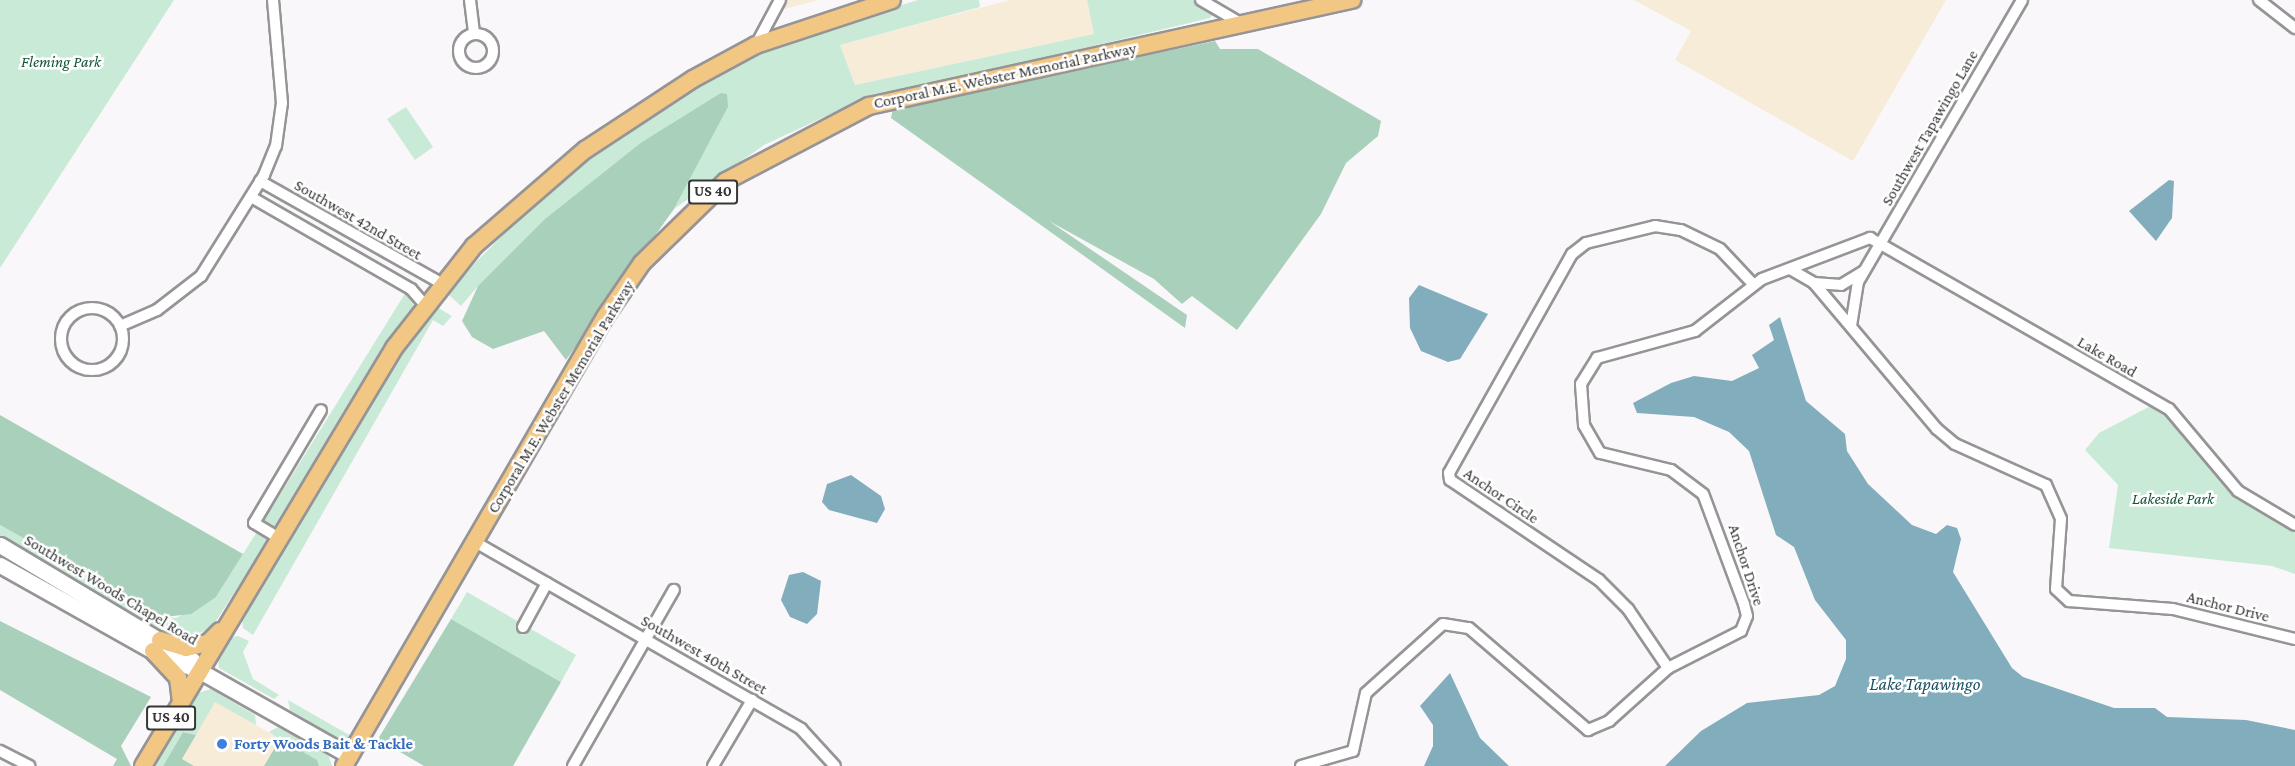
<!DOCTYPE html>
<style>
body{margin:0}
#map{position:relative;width:2295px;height:766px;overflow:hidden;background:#f9f7f9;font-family:"Crimson Pro",serif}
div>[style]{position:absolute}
.commercial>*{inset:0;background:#f7ecd8}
.green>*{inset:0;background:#c9ead6}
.forest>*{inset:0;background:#a9d0ba}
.water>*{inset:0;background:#82adbc}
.roads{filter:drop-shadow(2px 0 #969496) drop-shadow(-2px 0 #969496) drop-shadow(0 2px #969496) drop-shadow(0 -2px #969496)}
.street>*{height:10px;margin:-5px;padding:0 5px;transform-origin:5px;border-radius:5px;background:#fff}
.street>.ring{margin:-5px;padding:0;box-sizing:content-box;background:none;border:10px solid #fff;border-radius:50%}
.secondary>*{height:15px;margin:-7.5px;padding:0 7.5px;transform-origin:7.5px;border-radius:7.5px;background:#fff}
.primary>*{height:16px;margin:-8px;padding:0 8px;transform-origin:8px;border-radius:8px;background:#f2c683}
.dots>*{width:16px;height:16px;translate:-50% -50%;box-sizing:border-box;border:3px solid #fff;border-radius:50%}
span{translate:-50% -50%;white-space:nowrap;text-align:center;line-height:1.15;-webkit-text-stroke:5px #fff;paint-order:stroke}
.shield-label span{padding:2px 4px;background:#fff;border:2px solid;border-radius:4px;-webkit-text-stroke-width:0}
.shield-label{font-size:15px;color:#373637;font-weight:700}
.park-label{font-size:16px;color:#125438;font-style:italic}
.street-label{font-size:16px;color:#373637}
.shop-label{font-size:16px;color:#366cbe;font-weight:700}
.left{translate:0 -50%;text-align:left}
.water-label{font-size:18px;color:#185264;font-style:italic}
</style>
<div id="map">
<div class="commercial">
<div style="clip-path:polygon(785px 0,819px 0,780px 10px)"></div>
<div style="clip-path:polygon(1010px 0,1087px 0,1094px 34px,855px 85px,840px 45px)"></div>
<div style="clip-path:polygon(1634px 0,1946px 0,1853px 161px,1675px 60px,1691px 31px)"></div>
<div style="clip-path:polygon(215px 701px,280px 739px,264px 766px,194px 766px,182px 759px)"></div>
</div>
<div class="green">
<div style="clip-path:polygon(0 0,174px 0,0 268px)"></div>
<div style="clip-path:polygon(918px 0,979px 0,980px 7px,840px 45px,855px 85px,1094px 34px,1087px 0,1193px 0,1214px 13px,1210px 18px,852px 104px,764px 145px,674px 209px,728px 107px,478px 286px,461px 306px,446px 292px,570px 168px,721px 71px,793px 39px)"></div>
<div style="clip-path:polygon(406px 107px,433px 147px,415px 160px,387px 119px)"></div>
<div style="clip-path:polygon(406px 292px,414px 306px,277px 527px,268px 526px,263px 522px)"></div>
<div style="clip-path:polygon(435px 306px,452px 316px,443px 326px,433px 320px,253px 635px,243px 628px,242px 619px,389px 372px)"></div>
<div style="clip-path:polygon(2158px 402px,2238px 491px,2295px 523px,2295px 574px,2272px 566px,2109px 548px,2118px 485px,2085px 450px,2099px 433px)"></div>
<div style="clip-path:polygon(494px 488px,353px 738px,340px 740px,290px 710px,288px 700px,351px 736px)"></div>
<div style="clip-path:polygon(0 525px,163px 617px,176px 618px,216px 597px,258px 530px,268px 541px,212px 627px,190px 638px,167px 633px,0 536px)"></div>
<div style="clip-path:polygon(467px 592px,576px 655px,561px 682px,451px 619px)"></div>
<div style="clip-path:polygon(238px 636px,249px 641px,243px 652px,253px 679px,279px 695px,274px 699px,219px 668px,218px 660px,232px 637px)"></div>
<div style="clip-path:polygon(211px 689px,255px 715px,256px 725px,215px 702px,196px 735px,183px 732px,163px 766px,155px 766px,198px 693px)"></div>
<div style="clip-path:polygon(278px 727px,328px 754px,332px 766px,319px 766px,269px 732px)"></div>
</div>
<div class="forest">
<div style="clip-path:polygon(1215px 41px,1220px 49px,1258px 49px,1381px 121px,1378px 136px,1346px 163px,1321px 214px,1237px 330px,1192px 296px,1182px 304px,1154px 279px,1049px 221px,1187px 315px,1185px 328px,891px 118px,893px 108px)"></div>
<div style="clip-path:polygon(721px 93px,727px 94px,728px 107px,674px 209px,566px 360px,544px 331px,493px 349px,472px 337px,462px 321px,478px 286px,545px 219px,642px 142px)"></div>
<div style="clip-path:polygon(0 415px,243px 554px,216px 597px,191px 614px,164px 617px,0 525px)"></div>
<div style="clip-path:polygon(451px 619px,561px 682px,513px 766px,424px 766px,378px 739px)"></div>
<div style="clip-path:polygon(0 621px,151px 697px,121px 746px,131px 766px,113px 766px,117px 759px,0 690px)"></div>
<div style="clip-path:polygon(183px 732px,196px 735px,182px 759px,194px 766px,163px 766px)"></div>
<div style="clip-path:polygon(280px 739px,317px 760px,319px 766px,264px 766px)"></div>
</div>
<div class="water">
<div style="clip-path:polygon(2169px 180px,2174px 181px,2172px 218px,2156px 241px,2129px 211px)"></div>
<div style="clip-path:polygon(1419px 285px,1488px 314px,1460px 359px,1448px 362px,1421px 351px,1410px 328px,1409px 298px)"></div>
<div style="clip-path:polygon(1780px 317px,1806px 401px,1845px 434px,1847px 451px,1868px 484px,1912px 525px,1936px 534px,1947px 525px,1957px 528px,1961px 539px,1953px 572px,2012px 668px,2023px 677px,2114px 708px,2155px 708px,2167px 717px,2246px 720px,2295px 730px,2295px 766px,1665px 766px,1701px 731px,1747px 703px,1819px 695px,1835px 686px,1846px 659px,1846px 640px,1815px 600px,1794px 547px,1776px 535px,1749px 451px,1729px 432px,1694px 417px,1637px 413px,1633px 403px,1671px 383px,1694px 376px,1732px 381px,1759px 368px,1752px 355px,1774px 340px,1769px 325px)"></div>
<div style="clip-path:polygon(851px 475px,881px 496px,885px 509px,877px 523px,829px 510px,822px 502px,827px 484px)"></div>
<div style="clip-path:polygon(803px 572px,821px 581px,817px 614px,807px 624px,790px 617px,781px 600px,789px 575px)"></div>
<div style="clip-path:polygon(1450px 673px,1480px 738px,1509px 766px,1424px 766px,1433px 746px,1433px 725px,1420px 706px)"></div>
</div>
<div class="roads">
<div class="street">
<div style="left:470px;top:0;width:34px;rotate:83deg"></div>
<div style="left:1201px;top:0;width:48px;rotate:30.3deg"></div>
<div style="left:2259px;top:0;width:46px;rotate:37.9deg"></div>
<div class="ring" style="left:459px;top:34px;width:24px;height:24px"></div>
<div style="left:756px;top:45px;width:51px;rotate:-61.9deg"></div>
<div style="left:260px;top:181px;width:208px;rotate:29.4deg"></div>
<div style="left:251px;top:197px;width:185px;rotate:29.9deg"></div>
<div style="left:411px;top:289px;width:20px;rotate:49deg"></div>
<div style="left:1790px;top:269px;width:28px;rotate:30deg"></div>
<div style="left:1814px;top:283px;width:191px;rotate:49.9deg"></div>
<div style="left:1937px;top:429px;width:23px;rotate:40deg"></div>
<div style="left:1955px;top:444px;width:100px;rotate:24.3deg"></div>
<div style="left:2046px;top:485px;width:37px;rotate:66deg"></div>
<div style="left:2061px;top:519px;width:70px;rotate:94.1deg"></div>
<div style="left:2056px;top:589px;width:18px;rotate:43deg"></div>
<div style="left:2069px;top:601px;width:104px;rotate:4.4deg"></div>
<div style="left:2173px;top:609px;width:126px;rotate:13.8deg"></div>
<div style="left:1814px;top:283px;width:27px;rotate:4deg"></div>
<div style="left:1841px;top:285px;width:26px;rotate:-31deg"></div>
<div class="ring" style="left:61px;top:308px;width:52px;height:52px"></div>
<div style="left:120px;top:326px;width:40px;rotate:-23.4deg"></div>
<div style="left:157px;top:310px;width:56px;rotate:-37.7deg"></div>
<div style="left:201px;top:276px;width:119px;rotate:-58deg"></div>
<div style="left:264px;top:175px;width:31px;rotate:-68deg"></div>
<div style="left:276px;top:146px;width:43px;rotate:-82.1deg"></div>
<div style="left:282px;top:103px;width:103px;rotate:-95deg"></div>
<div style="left:1851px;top:326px;width:45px;rotate:-81deg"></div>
<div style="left:1858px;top:282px;width:326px;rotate:-59.8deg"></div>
<div style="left:279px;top:538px;width:29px;rotate:-149deg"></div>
<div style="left:254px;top:523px;width:131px;rotate:-59.3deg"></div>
<div style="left:475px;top:542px;width:376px;rotate:29.8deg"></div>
<div style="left:801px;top:729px;width:50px;rotate:47.4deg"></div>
<div style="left:523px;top:627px;width:50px;rotate:-61.4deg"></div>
<div style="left:1668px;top:668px;width:71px;rotate:-124.1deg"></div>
<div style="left:1628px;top:609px;width:41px;rotate:-135deg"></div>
<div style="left:1599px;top:580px;width:179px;rotate:-146.1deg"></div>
<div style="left:1450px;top:480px;width:7px;rotate:-98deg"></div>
<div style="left:1449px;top:473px;width:251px;rotate:-60.7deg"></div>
<div style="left:1572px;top:254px;width:18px;rotate:-38deg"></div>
<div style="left:1586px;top:243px;width:71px;rotate:-13.8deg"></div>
<div style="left:1655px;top:226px;width:26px;rotate:9deg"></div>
<div style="left:1681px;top:230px;width:43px;rotate:26deg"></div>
<div style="left:1720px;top:249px;width:48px;rotate:46.7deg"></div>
<div style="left:0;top:751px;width:33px;rotate:27deg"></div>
<div style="left:573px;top:766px;width:203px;rotate:-60.2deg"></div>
<div style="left:713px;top:766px;width:77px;rotate:-59.4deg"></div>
<div style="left:1301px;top:766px;width:54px;rotate:-16.1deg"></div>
<div style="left:1353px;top:751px;width:59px;rotate:-77.4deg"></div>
<div style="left:1366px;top:693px;width:103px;rotate:-41.9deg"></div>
<div style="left:1443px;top:624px;width:26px;rotate:9deg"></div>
<div style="left:1469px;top:628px;width:157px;rotate:40.6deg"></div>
<div style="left:1588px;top:730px;width:23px;rotate:-23deg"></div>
<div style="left:1609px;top:721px;width:79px;rotate:-41.9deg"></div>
<div style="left:1668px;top:668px;width:82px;rotate:-26.9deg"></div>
<div style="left:1741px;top:631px;width:16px;rotate:-68deg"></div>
<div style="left:1747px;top:616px;width:12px;rotate:-104deg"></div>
<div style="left:1744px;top:604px;width:117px;rotate:-110.4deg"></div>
<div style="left:1703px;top:494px;width:40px;rotate:-143deg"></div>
<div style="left:1671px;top:470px;width:73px;rotate:-166.5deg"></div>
<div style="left:1600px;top:453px;width:32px;rotate:-120deg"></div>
<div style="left:1584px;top:425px;width:41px;rotate:-94.2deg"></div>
<div style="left:1581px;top:384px;width:31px;rotate:-58deg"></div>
<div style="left:1597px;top:358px;width:102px;rotate:-15.4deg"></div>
<div style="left:1695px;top:331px;width:85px;rotate:-37.8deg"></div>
<div style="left:1762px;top:279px;width:116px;rotate:-20.8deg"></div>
<div style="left:1870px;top:238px;width:344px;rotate:29.8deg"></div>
<div style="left:2169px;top:409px;width:107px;rotate:49.9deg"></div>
<div style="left:2238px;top:491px;width:66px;rotate:30.8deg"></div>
</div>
<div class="secondary">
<div style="left:0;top:545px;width:224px;rotate:30.9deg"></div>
<div style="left:192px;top:660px;width:14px;rotate:54deg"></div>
<div style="left:200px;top:671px;width:172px;rotate:29.5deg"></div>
<div style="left:0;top:565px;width:176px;rotate:29.3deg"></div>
<div style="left:153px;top:651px;width:51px;rotate:23.1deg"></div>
</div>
<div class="primary">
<div style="left:160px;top:640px;width:27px;rotate:17deg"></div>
<div style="left:186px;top:648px;width:23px;rotate:-13deg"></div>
<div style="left:208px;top:643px;width:17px;rotate:-45deg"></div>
<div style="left:153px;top:651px;width:37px;rotate:47deg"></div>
<div style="left:178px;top:678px;width:23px;rotate:83deg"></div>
<div style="left:143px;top:766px;width:488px;rotate:-59deg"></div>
<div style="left:394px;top:348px;width:130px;rotate:-51.9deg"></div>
<div style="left:474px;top:246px;width:147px;rotate:-40.9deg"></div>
<div style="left:585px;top:150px;width:129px;rotate:-33.3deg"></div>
<div style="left:693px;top:79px;width:72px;rotate:-28.4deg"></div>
<div style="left:756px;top:45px;width:143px;rotate:-18.3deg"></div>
<div style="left:344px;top:766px;width:519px;rotate:-59.83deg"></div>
<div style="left:605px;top:317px;width:65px;rotate:-55.6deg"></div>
<div style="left:642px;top:263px;width:117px;rotate:-44.3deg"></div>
<div style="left:726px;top:181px;width:161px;rotate:-27.7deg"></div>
<div style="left:869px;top:106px;width:495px;rotate:-12.4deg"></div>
</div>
</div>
<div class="dots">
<div style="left:222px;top:744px;background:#3f7fe0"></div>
</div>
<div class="shield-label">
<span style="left:713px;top:192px">US 40</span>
<span style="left:171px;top:718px">US 40</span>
</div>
<div class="park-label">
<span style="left:61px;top:62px">Fleming Park</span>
<span style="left:2173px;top:499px">Lakeside Park</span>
</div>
<div class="street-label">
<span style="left:1005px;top:76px;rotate:-12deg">Corporal M.E. Webster Memorial Parkway</span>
<span style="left:1930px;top:128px;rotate:-60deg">Southwest Tapawingo Lane</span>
<span style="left:358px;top:220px;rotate:30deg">Southwest 42nd Street</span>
<span style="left:2107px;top:357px;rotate:30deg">Lake Road</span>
<span style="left:561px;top:397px;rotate:-59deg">Corporal M.E. Webster Memorial Parkway</span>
<span style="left:1501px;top:496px;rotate:34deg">Anchor Circle</span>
<span style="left:1746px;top:565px;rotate:72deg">Anchor Drive</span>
<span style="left:111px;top:590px;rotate:31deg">Southwest Woods Chapel Road</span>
<span style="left:2228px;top:607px;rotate:14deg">Anchor Drive</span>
<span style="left:704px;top:655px;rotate:30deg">Southwest 40th Street</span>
</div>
<div class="shop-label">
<span class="left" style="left:234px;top:744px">Forty Woods Bait &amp; Tackle</span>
</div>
<div class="water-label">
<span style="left:1925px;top:684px">Lake Tapawingo</span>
</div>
</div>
